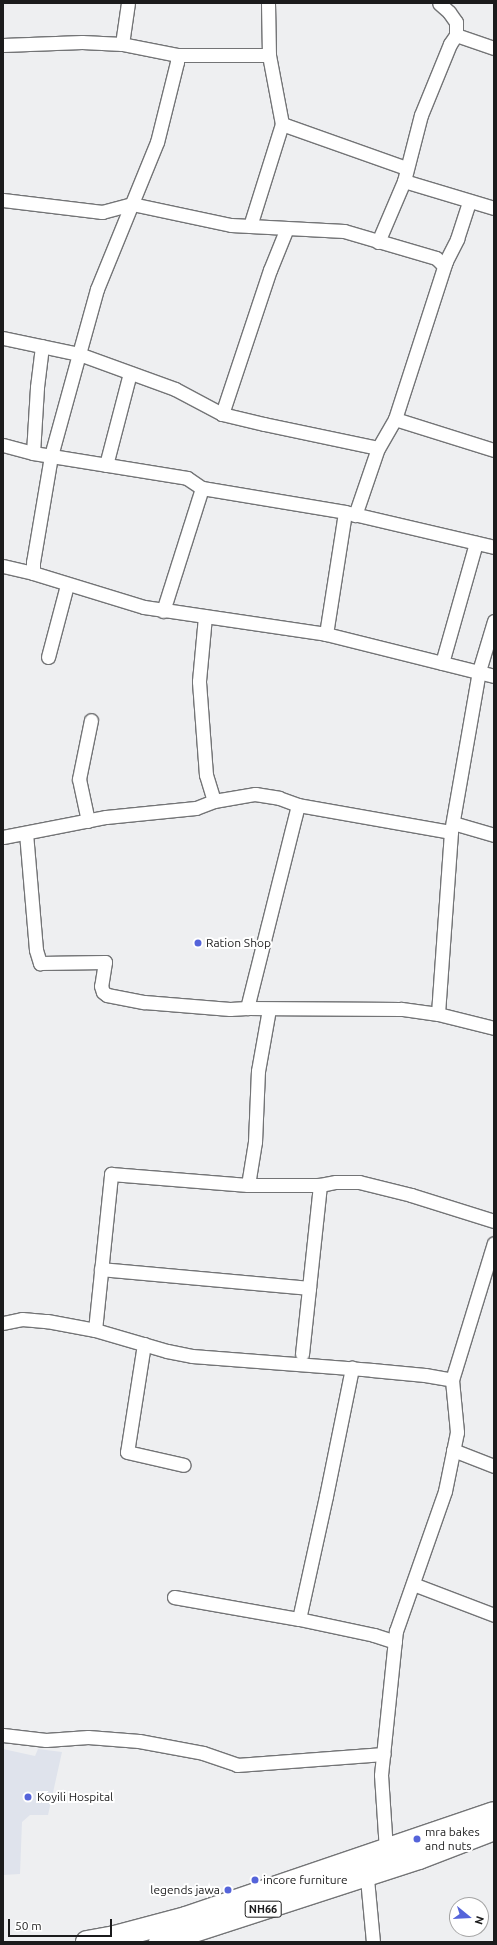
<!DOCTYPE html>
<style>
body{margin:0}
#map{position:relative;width:497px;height:1945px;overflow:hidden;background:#eeeff1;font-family:Ubuntu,sans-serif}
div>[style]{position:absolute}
.built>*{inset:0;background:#dfe3ec}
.roads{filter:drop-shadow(1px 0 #737476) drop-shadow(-1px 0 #737476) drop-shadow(0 1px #737476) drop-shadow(0 -1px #737476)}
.minor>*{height:13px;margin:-6.5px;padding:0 6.5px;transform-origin:6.5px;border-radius:6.5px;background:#fff}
.trunk>*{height:22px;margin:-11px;padding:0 11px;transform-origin:11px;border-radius:11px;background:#fff}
.dots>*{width:11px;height:11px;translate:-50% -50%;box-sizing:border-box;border:2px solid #fff;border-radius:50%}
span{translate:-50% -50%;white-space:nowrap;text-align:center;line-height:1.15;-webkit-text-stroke:4px #fff;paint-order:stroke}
.shield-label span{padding:1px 3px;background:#fff;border:1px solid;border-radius:3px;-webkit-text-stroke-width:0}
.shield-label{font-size:11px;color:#1b1b1c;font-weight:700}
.poi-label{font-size:12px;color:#1b1b1c}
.left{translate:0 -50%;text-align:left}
.right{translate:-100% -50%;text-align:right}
.frame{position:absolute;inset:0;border:4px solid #1b1b1c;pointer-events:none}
.north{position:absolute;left:449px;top:1897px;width:40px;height:40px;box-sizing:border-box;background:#fff;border:1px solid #a4a4a4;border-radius:50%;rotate:108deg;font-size:11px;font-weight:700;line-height:16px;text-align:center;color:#1b1b1c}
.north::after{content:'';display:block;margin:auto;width:14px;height:18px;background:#5564da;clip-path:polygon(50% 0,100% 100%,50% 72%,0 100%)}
.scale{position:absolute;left:8px;top:1919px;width:104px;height:18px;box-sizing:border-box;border:2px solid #1b1b1c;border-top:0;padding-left:5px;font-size:12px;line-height:14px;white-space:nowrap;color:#1b1b1c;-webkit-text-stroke:3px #fff;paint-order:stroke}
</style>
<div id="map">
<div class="built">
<div style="clip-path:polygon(3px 1749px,35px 1756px,38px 1749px,62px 1752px,48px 1815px,30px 1815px,22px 1822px,20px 1874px,3px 1875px)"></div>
</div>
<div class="roads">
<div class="minor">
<div style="left:456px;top:35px;width:40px;rotate:18.9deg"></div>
<div style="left:122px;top:44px;width:41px;rotate:-81.7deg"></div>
<div style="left:3px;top:45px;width:79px;rotate:-2.2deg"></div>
<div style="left:82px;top:42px;width:40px;rotate:2.9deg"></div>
<div style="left:122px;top:44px;width:56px;rotate:11.3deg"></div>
<div style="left:177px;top:55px;width:7px;rotate:90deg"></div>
<div style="left:177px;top:62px;width:82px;rotate:104deg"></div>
<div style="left:157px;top:142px;width:159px;rotate:112.2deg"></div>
<div style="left:97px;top:289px;width:67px;rotate:105.5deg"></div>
<div style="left:79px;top:354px;width:106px;rotate:105.4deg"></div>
<div style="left:51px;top:456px;width:108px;rotate:99.6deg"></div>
<div style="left:33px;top:562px;width:11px;rotate:90deg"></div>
<div style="left:33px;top:573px;width:116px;rotate:17deg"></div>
<div style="left:144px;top:607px;width:184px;rotate:8.4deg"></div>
<div style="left:326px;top:634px;width:173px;rotate:14deg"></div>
<div style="left:177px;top:55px;width:92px"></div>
<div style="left:282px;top:124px;width:132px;rotate:19.5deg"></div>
<div style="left:404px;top:181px;width:94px;rotate:16.7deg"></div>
<div style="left:3px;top:200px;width:100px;rotate:6.9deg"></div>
<div style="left:102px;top:212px;width:31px;rotate:-15deg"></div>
<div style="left:132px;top:204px;width:101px;rotate:12deg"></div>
<div style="left:231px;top:225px;width:113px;rotate:3deg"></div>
<div style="left:344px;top:231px;width:96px;rotate:16.4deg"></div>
<div style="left:436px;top:258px;width:11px;rotate:45deg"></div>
<div style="left:444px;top:266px;width:5px;rotate:-68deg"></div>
<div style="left:446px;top:261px;width:166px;rotate:107.9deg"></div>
<div style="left:395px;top:419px;width:34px;rotate:120deg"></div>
<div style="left:378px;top:448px;width:71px;rotate:108.9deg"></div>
<div style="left:250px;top:226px;width:107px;rotate:-72.6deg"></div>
<div style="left:282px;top:124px;width:70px;rotate:-100.7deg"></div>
<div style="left:269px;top:55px;width:52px;rotate:-91.1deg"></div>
<div style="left:378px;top:242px;width:66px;rotate:-66.9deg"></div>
<div style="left:404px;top:181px;width:68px;rotate:-75.6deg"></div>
<div style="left:421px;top:115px;width:77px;rotate:-67.8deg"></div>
<div style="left:450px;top:44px;width:11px;rotate:-56deg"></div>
<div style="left:456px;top:35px;width:13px;rotate:-90deg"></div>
<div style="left:456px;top:22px;width:12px;rotate:-125deg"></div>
<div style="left:449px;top:12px;width:13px;rotate:-138deg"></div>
<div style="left:446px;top:261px;width:25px;rotate:-63deg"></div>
<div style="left:457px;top:239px;width:40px;rotate:-72deg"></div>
<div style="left:3px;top:338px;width:78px;rotate:11.9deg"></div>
<div style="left:79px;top:354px;width:102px;rotate:20deg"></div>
<div style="left:175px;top:389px;width:53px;rotate:28deg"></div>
<div style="left:222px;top:414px;width:152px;rotate:-71.6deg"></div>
<div style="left:270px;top:270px;width:45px;rotate:-68deg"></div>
<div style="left:222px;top:414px;width:43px;rotate:13.4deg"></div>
<div style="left:264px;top:424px;width:116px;rotate:11.9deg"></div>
<div style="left:395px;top:419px;width:104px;rotate:17.4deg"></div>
<div style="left:3px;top:445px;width:31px;rotate:15deg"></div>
<div style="left:33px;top:453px;width:156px;rotate:9.2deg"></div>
<div style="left:187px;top:478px;width:18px;rotate:34deg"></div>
<div style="left:202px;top:488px;width:145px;rotate:9.5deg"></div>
<div style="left:345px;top:512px;width:153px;rotate:13.2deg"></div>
<div style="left:33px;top:453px;width:66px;rotate:-86.5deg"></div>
<div style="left:37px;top:387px;width:41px;rotate:-83deg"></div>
<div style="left:106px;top:465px;width:95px;rotate:-75.4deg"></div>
<div style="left:3px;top:566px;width:31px;rotate:13deg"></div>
<div style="left:163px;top:611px;width:129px;rotate:-72.4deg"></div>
<div style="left:494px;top:621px;width:52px;rotate:106.7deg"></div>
<div style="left:479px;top:671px;width:163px;rotate:99.9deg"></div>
<div style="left:451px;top:832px;width:182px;rotate:94.1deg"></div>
<div style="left:438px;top:1014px;width:58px;rotate:14deg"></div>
<div style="left:326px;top:634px;width:123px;rotate:-81.1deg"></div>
<div style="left:48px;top:657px;width:74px;rotate:-75.2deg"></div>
<div style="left:442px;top:663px;width:125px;rotate:-74.2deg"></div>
<div style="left:214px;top:801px;width:42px;rotate:-9.7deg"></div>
<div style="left:255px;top:794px;width:24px;rotate:9deg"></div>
<div style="left:279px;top:798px;width:20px;rotate:20deg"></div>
<div style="left:88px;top:821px;width:43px;rotate:-102.1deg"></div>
<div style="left:79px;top:779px;width:60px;rotate:-78.5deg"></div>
<div style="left:453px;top:823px;width:43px;rotate:16.3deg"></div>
<div style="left:26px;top:833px;width:117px;rotate:85.1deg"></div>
<div style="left:36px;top:950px;width:14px;rotate:73deg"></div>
<div style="left:40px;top:963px;width:65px;rotate:-0.9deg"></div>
<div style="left:105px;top:962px;width:24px;rotate:99deg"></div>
<div style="left:101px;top:986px;width:6px;rotate:72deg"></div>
<div style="left:103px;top:992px;width:5px;rotate:37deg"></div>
<div style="left:107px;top:995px;width:38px;rotate:11deg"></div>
<div style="left:144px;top:1002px;width:86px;rotate:4.7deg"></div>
<div style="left:230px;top:1009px;width:17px;rotate:-3deg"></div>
<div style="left:3px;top:837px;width:105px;rotate:-11deg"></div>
<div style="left:106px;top:817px;width:90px;rotate:-5.7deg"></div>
<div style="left:196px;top:808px;width:19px;rotate:-21deg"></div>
<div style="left:214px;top:801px;width:27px;rotate:-107deg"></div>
<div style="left:206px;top:775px;width:94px;rotate:-94.3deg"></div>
<div style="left:199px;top:681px;width:65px;rotate:-84.7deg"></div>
<div style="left:438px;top:1014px;width:37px;rotate:-172deg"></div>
<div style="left:401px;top:1009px;width:154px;rotate:-179.6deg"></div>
<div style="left:247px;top:1008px;width:209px;rotate:-75.9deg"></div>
<div style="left:298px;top:805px;width:155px;rotate:10deg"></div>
<div style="left:248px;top:1185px;width:44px;rotate:-80.8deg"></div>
<div style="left:255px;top:1142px;width:71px;rotate:-87.6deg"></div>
<div style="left:258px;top:1071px;width:63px;rotate:-79.9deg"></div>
<div style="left:320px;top:1185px;width:16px;rotate:-11deg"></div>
<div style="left:336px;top:1182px;width:23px"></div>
<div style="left:359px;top:1182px;width:54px;rotate:14deg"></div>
<div style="left:411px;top:1195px;width:87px;rotate:17.4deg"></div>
<div style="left:3px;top:1323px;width:19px;rotate:-12deg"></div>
<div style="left:22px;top:1319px;width:25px;rotate:5deg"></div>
<div style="left:47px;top:1321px;width:49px;rotate:10.6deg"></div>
<div style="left:95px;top:1330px;width:75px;rotate:16.3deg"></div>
<div style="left:167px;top:1351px;width:25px;rotate:11deg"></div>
<div style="left:192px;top:1356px;width:181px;rotate:4.4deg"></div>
<div style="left:372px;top:1370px;width:53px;rotate:5.4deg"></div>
<div style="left:425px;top:1375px;width:27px;rotate:10deg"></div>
<div style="left:95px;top:1330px;width:157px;rotate:-84.1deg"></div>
<div style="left:111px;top:1174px;width:137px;rotate:4.6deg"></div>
<div style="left:248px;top:1185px;width:72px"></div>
<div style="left:320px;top:1185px;width:104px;rotate:96.1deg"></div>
<div style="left:309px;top:1288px;width:209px;rotate:-174.8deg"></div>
<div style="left:144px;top:1344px;width:109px;rotate:98.9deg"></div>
<div style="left:127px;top:1452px;width:58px;rotate:12.8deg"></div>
<div style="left:302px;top:1354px;width:66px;rotate:-83.9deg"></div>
<div style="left:453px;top:1450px;width:44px;rotate:21.3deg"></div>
<div style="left:413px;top:1584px;width:87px;rotate:20.9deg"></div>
<div style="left:174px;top:1597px;width:127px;rotate:10deg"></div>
<div style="left:299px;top:1619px;width:77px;rotate:12deg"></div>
<div style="left:374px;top:1635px;width:22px;rotate:18deg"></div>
<div style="left:299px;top:1619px;width:126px;rotate:-77.6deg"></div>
<div style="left:326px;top:1496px;width:131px;rotate:-78.5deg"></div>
<div style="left:3px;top:1735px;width:43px;rotate:6.6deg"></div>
<div style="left:46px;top:1740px;width:42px;rotate:-4.1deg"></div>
<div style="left:88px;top:1737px;width:51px;rotate:4.5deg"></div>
<div style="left:139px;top:1741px;width:65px;rotate:10.6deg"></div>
<div style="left:203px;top:1753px;width:36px;rotate:19deg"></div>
<div style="left:237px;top:1765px;width:147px;rotate:-4.3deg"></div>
<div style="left:386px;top:1850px;width:75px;rotate:-93.8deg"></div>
<div style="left:381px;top:1775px;width:145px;rotate:-84.1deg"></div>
<div style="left:396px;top:1631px;width:148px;rotate:-70.7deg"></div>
<div style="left:445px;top:1491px;width:60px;rotate:-78.5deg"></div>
<div style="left:457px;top:1432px;width:52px;rotate:-95.5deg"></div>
<div style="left:452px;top:1380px;width:143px;rotate:-73deg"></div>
<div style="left:366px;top:1868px;width:74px;rotate:84.6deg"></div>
</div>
<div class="trunk">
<div style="left:87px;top:1942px;width:28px;rotate:-10deg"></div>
<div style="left:115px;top:1937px;width:73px;rotate:-15deg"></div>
<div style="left:186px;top:1918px;width:325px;rotate:-18.8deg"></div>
<div style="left:160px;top:1942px;width:272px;rotate:-18deg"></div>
<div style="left:419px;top:1858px;width:80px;rotate:-21.1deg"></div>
</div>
</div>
<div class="dots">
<div style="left:198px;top:943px;background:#5564da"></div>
<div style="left:28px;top:1797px;background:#5564da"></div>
<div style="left:417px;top:1839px;background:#5564da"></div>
<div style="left:255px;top:1880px;background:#5564da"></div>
<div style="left:228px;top:1890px;background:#5564da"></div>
</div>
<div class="shield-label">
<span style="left:263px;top:1909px">NH66</span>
</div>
<div class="poi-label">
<span class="left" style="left:206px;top:943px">Ration Shop</span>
<span class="left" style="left:37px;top:1797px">Koyili Hospital</span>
<span class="left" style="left:425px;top:1839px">mra bakes<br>and nuts</span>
<span class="left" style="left:263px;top:1880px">incore furniture</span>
<span class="right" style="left:220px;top:1890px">legends jawa</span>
</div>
<div class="frame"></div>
<div class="north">N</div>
<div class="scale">50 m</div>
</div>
